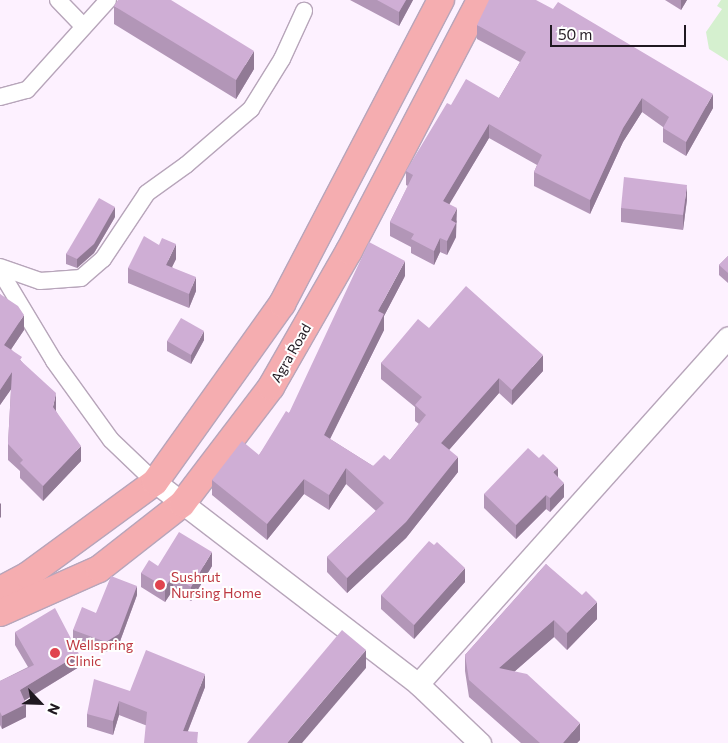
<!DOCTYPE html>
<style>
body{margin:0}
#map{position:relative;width:728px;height:743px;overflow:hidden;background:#fdf1ff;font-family:Commissioner,sans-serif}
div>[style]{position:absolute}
.green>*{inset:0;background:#d5f0cf}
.roads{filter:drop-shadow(1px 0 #b7a5ba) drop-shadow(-1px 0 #b7a5ba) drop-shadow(0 1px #b7a5ba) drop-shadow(0 -1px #b7a5ba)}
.minor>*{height:16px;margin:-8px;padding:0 8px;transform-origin:8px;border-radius:8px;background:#fff}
.tertiary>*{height:21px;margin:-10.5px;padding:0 10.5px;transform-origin:10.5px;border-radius:10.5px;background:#fff}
.primary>*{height:26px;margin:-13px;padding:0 13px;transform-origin:13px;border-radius:13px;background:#f5adb0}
.wall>*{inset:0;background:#b296b7}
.shaded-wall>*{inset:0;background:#917a95}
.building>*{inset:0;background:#cfaed5}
.dots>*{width:14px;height:14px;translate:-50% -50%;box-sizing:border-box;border:2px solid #fff;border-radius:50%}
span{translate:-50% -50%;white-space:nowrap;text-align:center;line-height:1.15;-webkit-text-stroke:4px #fff;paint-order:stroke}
.street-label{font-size:14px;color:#201921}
.health-label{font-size:14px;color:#be3a42}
.left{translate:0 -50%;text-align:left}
.north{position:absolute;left:15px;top:678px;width:50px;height:50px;-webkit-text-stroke:4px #fff;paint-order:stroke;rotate:114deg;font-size:14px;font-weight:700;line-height:20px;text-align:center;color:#201921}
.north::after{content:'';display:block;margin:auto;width:18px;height:22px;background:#201921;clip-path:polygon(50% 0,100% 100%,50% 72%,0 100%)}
.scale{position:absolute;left:550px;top:25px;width:136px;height:22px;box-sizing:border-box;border:2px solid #201921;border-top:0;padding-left:6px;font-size:15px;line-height:18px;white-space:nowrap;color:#201921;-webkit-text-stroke:4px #fff;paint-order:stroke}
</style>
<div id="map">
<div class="green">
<div style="clip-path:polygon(721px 0,728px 0,728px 61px,709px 49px,706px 32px,722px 9px,717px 6px)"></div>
</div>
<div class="roads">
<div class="minor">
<div style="left:58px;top:0;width:37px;rotate:46deg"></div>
<div style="left:0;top:97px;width:28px;rotate:-15deg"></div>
<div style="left:27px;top:90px;width:121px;rotate:-48deg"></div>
<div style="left:0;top:267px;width:42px;rotate:19.3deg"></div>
<div style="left:40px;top:281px;width:41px;rotate:-4.2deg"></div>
<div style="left:81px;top:278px;width:29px;rotate:-41deg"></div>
<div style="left:103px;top:259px;width:79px;rotate:-56.3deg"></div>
<div style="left:147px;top:193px;width:48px;rotate:-35.7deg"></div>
<div style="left:186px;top:165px;width:86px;rotate:-40.7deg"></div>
<div style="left:251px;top:109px;width:59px;rotate:-58.2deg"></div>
<div style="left:282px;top:59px;width:53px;rotate:-65.4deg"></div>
<div style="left:0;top:271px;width:105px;rotate:59deg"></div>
<div style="left:54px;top:361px;width:97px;rotate:54.2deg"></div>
<div style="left:111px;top:440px;width:61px;rotate:43.7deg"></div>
</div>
<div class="tertiary">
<div style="left:155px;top:482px;width:332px;rotate:37.5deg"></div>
<div style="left:418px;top:684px;width:86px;rotate:43.6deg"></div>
<div style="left:418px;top:684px;width:465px;rotate:-48.2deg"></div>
</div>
<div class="primary">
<div style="left:0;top:590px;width:32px;rotate:-28deg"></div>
<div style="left:28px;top:575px;width:157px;rotate:-36.2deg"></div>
<div style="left:155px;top:482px;width:219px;rotate:-54.5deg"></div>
<div style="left:282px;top:304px;width:343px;rotate:-62.4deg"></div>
<div style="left:0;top:613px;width:108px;rotate:-24deg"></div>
<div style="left:99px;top:569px;width:105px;rotate:-38.1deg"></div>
<div style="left:182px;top:504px;width:147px;rotate:-52.7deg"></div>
<div style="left:271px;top:387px;width:157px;rotate:-60.2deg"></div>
<div style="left:349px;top:251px;width:283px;rotate:-62.4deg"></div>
</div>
</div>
<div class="wall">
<div style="clip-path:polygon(350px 0,413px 0,399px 26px)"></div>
<div style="clip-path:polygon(665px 0,687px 0,681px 10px)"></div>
<div style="clip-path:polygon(114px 6px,254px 69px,236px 99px,114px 24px)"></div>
<div style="clip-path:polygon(477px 25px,713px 108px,686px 156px,663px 142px,663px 127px,642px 112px,623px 142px,590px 214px,534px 186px,534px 172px,537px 165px,489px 138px,449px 204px,457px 222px,456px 223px,456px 237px,447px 255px,440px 252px,434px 265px,411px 253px,411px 247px,390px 236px,390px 222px,408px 186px,406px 185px,406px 171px,451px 105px,499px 98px,520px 62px,477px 39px)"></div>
<div style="clip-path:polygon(687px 199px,683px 230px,621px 222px,621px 208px)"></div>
<div style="clip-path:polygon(115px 217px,94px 253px,77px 268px,66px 264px,66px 254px)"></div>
<div style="clip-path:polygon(728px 256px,728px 283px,719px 275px,719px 265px)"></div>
<div style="clip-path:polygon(176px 259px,172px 267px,196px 291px,189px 308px,128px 283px,128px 268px)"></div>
<div style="clip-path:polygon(405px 276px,384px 316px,384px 330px,330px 439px,373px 466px,390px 460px,419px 424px,415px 421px,415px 407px,381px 379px,381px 363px,429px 328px,543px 371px,512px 405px,499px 393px,449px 450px,458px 472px,406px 538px,347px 593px,327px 572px,327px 557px,376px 511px,346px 484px,329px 510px,304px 494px,267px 540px,212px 495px,212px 480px,259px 455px,289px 413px)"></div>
<div style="clip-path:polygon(0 294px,24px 330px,11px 349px,22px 362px,56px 409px,56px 411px,81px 461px,43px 501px,20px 478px,20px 471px,8px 460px,8px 444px,11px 389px,0 405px)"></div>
<div style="clip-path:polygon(204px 340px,191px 364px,167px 351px,167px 341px)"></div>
<div style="clip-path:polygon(558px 477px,564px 497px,550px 512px,546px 509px,516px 539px,484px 508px,484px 494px)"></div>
<div style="clip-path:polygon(546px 564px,597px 619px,567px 650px,554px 637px,514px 672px,580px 740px,577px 743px,521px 743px,469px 697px,465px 671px,465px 655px)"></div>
<div style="clip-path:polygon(158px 566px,212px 566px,191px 601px,173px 590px,165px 602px,141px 587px,141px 573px)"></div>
<div style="clip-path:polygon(465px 582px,414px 639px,381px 609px,381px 595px)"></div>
<div style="clip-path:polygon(137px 595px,119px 644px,106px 652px,73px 640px,73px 630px,96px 613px)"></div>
<div style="clip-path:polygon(15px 632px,79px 667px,24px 701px,26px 717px,2px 729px,0 725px,0 681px,28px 667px,15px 645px)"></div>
<div style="clip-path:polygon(205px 687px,188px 731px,198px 743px,145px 725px,119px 715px,113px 735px,87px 727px,87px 714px,130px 691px)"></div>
</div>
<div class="shaded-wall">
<div style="clip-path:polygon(406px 0,413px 0,399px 26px,399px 12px)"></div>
<div style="clip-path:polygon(681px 0,687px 0,681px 10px)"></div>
<div style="clip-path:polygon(254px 51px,254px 69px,236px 99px,236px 80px)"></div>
<div style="clip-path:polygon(713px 94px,713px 108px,686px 156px,686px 142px)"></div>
<div style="clip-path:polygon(642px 98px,642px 112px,623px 142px,590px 214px,590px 200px,623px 128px)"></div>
<div style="clip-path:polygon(489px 124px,489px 138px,443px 215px,443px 201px)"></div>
<div style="clip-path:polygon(687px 185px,687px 199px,683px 230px,683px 215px)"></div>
<div style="clip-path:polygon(115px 207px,115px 217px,94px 253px,77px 268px,77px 259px)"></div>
<div style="clip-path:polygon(457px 208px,456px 237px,447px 255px,447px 241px,451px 220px)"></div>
<div style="clip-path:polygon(440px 238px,440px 252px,434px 265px,434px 251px)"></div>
<div style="clip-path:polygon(176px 244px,176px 259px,166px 279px,166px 265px)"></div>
<div style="clip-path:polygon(405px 261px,405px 276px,384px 316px,384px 330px,324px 451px,324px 435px,378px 311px)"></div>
<div style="clip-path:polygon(196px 277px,196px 291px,189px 308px,189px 294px)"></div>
<div style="clip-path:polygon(24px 315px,24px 330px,4px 360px,4px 345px)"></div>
<div style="clip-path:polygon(204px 331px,204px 340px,191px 364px,191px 355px)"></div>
<div style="clip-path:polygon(543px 355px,543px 371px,512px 405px,512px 390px)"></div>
<div style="clip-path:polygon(12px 372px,12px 388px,0 405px,0 390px)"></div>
<div style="clip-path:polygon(499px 378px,499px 393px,441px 459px,441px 443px)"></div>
<div style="clip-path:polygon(56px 393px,56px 409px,53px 422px,53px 407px)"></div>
<div style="clip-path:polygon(81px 446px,81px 461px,43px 501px,43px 486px)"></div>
<div style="clip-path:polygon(458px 457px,458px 472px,406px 538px,347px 593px,347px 578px)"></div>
<div style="clip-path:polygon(346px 468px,346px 484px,329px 510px,329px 495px)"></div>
<div style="clip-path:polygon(558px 468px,558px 482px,553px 472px)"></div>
<div style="clip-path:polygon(304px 479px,304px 494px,267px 540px,267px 524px)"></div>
<div style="clip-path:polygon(564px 483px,564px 497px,550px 512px,550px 498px)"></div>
<div style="clip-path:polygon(546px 495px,546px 509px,516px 539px,516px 525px)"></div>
<div style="clip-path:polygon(1px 503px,1px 517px,0 518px,0 504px)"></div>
<div style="clip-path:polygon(212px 552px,212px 566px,191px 601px,191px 587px)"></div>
<div style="clip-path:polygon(465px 568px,465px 582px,414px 639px,414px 625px)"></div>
<div style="clip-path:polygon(173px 576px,173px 590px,165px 602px,165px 587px)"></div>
<div style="clip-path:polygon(137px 586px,137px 595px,119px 644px,106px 652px,106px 642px)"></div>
<div style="clip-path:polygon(597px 602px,597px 619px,567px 650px,567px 633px)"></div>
<div style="clip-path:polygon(554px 620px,554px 637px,499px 685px,499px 668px)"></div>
<div style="clip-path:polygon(366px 650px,366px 668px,302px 743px,287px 743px)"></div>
<div style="clip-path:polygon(79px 654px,79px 667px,20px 703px,20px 690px)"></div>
<div style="clip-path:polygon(205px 674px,205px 687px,183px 743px,183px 731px)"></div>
<div style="clip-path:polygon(119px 701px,119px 715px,113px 735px,113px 721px)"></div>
<div style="clip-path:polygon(26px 704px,26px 717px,2px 729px,2px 716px)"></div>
<div style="clip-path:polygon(580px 723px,580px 740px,577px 743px,563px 743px)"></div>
</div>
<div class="building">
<div style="clip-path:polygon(118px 0,171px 0,254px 51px,236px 80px,114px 6px)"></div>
<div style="clip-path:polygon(377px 0,406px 0,399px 12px)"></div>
<div style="clip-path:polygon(489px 0,536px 0,553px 9px,558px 2px,713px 94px,686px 142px,663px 128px,669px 117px,642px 98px,623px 128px,590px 200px,534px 172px,542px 155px,489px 124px,443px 201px,457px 208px,451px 220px,456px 223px,447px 241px,440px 238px,434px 251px,411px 239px,414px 234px,390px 222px,413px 175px,406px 171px,447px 103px,451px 105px,466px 79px,499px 98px,526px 52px,477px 25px)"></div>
<div style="clip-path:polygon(624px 177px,687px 185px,683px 215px,621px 208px)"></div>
<div style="clip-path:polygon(99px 198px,115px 207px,94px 244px,77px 259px,66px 254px)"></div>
<div style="clip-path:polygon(144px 236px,159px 245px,162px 238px,176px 244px,166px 265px,196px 277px,189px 294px,128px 268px)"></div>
<div style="clip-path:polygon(369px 242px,405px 261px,378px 311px,384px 314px,324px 435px,373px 466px,384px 455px,390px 460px,426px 415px,415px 405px,422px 397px,381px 363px,418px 319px,429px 328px,466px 286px,543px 355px,512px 390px,499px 378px,441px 443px,458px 457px,406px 522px,347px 578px,327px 557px,384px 503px,346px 468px,329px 495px,304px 479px,267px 524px,212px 480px,242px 441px,259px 455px,286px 411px,289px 413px)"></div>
<div style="clip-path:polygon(728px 256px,728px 273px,719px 265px)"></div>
<div style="clip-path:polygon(0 294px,18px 306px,24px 315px,4px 345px,22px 357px,20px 360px,56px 393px,53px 407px,81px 446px,43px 486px,20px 463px,23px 460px,8px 444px,12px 372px,0 390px)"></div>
<div style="clip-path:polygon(181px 318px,204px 331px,191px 355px,167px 341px)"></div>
<div style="clip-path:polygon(528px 448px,539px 458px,543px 454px,558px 468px,553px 472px,564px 483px,550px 498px,546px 495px,516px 525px,484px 494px)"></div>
<div style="clip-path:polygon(179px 532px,212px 552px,191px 587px,173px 576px,165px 587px,141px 573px,149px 560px,158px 566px)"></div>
<div style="clip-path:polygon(429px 541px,434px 545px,437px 542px,465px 568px,414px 625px,381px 595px)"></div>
<div style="clip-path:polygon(546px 564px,582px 595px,586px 591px,597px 602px,567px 633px,554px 620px,499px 668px,527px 674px,580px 723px,563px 743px,540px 743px,469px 680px,465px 655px)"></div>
<div style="clip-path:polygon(111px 576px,137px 586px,119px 634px,106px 642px,73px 630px,82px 607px,96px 613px)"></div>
<div style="clip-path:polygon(55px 608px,79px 654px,20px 690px,26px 704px,2px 716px,0 712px,0 681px,34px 665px,15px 632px)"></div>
<div style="clip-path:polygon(342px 630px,366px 650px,287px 743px,247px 743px)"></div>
<div style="clip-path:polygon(146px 650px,205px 674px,183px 731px,198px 732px,197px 743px,144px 743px,147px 712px,119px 701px,113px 721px,87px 714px,94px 679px,130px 691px)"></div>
</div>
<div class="dots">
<div style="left:160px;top:585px;background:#e0444e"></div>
<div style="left:55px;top:653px;background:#e0444e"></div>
</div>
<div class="street-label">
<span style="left:291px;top:353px;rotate:-60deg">Agra Road</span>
</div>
<div class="health-label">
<span class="left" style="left:171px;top:585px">Sushrut<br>Nursing Home</span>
<span class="left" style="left:66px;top:653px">Wellspring<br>Clinic</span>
</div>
<div class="north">N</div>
<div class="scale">50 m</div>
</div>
